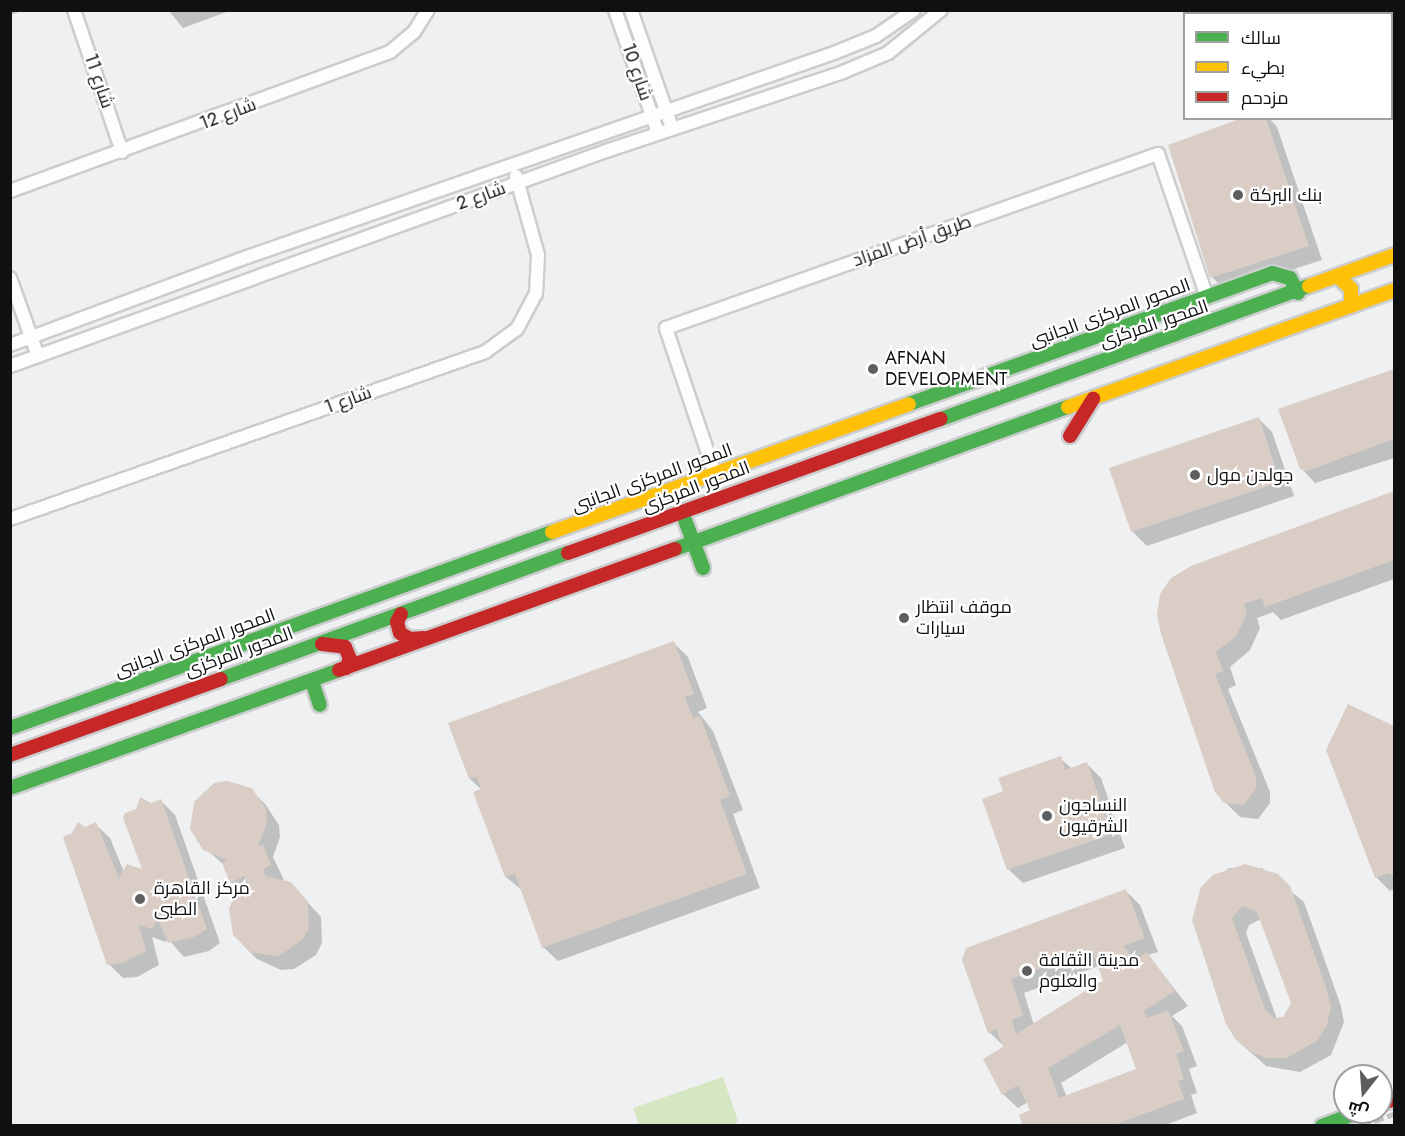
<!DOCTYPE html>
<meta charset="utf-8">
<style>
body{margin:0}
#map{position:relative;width:1405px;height:1136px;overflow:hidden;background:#eff0f1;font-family:Jost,Cairo,sans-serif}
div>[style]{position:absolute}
.green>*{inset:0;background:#d5e6c1}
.shadow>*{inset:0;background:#0003}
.building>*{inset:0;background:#dacdc5}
.roads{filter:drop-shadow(2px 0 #cccdce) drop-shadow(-2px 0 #cccdce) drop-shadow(0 2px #cccdce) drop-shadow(0 -2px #cccdce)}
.street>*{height:12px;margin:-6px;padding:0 6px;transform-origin:6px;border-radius:6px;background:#fdfdfd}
.fast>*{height:14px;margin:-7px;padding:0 7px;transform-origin:7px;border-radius:7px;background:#4caf50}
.slow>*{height:14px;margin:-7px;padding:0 7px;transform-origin:7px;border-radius:7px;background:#ffc107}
.jam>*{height:14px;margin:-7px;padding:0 7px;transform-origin:7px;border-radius:7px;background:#c62828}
.rail>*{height:4.5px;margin-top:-2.25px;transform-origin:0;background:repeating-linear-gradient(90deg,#c1c1c2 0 9px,transparent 0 13.5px)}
.dots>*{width:16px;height:16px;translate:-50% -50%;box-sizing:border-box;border:3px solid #fff;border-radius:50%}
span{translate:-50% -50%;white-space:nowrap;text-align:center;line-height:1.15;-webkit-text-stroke:4.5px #fff;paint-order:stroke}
.street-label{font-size:18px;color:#0f1011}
.poi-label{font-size:18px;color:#0f1011}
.left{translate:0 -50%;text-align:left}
.frame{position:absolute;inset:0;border:12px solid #0f1011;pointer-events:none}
.legend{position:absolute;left:1183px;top:12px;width:210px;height:108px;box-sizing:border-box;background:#fff;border:2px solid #9f9fa0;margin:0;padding:8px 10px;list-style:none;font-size:18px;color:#0f1011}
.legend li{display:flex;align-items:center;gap:12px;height:30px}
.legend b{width:30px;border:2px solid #9f9fa0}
.north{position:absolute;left:1333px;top:1064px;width:60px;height:60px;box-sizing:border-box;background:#fff;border:2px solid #9f9fa0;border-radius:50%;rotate:197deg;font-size:16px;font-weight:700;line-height:24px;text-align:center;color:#0f1011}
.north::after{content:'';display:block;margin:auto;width:21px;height:27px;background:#5d5e5f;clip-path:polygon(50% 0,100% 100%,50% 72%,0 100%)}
</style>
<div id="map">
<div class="green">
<div style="clip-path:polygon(723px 1077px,738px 1121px,733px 1125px,639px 1125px,633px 1108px)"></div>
</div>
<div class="shadow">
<div style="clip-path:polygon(10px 10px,25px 10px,10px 15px)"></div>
<div style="clip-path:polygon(168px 10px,232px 10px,183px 28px)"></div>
<div style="clip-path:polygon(1247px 118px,1269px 118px,1277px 127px,1322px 260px,1226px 291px,1212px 277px)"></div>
<div style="clip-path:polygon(1394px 370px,1394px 458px,1315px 483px,1301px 468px,1280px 410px)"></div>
<div style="clip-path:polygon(1258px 418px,1272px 432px,1294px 496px,1147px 546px,1133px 532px,1111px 469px)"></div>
<div style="clip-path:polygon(1394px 493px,1394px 579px,1281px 620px,1273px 612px,1257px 618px,1260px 628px,1250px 650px,1230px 667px,1236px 685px,1228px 689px,1270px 792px,1270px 803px,1258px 819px,1240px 817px,1225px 802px,1191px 567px)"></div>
<div style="clip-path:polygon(674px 643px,688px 657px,707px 708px,698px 712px,713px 731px,743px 810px,733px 814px,760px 888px,558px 961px,543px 947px,522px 890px,506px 877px,475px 793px,482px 790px,470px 779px)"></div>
<div style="clip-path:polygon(1348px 706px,1394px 728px,1394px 889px,1390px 891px,1376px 877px)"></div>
<div style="clip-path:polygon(1060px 758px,1072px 769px,1087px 764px,1101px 778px,1125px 848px,1023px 883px,1008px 869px,1005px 792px)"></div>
<div style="clip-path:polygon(227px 783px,251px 790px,265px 804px,279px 825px,280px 837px,273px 857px,284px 880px,281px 881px,290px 883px,321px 917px,322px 943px,316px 955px,294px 969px,281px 970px,257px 959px,242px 944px,235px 934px,241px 892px,231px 882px,225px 866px,197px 841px,192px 816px,204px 792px)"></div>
<div style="clip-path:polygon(161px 801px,175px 815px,220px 943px,209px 951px,184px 957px,168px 939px,166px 942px,152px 937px,159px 965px,137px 977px,123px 978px,109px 964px,85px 828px,95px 824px,110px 838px,124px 872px,145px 871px,151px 805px)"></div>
<div style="clip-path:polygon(evenodd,1229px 868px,1262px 868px,1304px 902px,1341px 1006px,1344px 1022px,1331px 1055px,1300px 1072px,1266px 1066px,1237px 1040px,1203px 888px,1229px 868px,1261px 919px,1292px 1003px,1284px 1018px,1277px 1019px,1246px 933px,1249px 925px,1261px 919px)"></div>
<div style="clip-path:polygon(evenodd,1126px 891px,1140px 905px,1158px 952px,1148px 955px,1188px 1006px,1172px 1016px,1182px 1026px,1197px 1066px,1189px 1069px,1197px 1093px,1191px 1095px,1197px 1113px,1163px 1126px,1024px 1126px,1032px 1111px,1028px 1102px,1018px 1108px,1003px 1094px,985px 1060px,1005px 1047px,989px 1032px,963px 960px,1126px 891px,1099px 966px,1105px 981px,1034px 1025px,1024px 993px,1099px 966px,1126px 891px,1128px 1042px,1138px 1070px,1067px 1097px,1061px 1083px,1128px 1042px)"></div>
</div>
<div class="building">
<div style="clip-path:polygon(1242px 118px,1266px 118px,1309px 246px,1210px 278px,1168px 145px)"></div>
<div style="clip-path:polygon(1394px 369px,1394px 439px,1307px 471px,1300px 469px,1278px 409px)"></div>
<div style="clip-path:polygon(1259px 417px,1280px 482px,1131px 532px,1109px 468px)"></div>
<div style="clip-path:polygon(1394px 491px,1394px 560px,1265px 607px,1262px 598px,1244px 604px,1247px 614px,1236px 636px,1216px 652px,1223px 671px,1215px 674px,1256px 777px,1256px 788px,1244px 805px,1224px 803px,1215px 792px,1161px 634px,1157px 614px,1160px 594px,1171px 578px,1191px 566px)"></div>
<div style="clip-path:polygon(674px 641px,694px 694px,685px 697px,693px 718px,700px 716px,730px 796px,720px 800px,747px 874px,542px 948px,515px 874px,505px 877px,473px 792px,481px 789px,477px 777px,469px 779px,448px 723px)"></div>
<div style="clip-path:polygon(1348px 704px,1394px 726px,1394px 876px,1388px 873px,1375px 878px,1326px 750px)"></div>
<div style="clip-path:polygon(1061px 756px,1065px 770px,1087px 762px,1112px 834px,1007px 870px,982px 799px,1003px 791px,998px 778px)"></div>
<div style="clip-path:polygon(227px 781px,252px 788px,266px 809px,267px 823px,258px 846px,263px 845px,271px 865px,263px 869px,266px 876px,291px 882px,308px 902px,309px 928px,302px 940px,279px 956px,252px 953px,233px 935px,229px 909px,234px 897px,248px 883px,245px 876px,230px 883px,222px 863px,227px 860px,203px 850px,190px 829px,194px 802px,214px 783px)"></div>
<div style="clip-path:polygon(140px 797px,151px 803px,161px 799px,207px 929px,194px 937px,168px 943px,158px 919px,152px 929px,139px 925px,146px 951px,122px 963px,107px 965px,63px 837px,72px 833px,78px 822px,85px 827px,96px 822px,119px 878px,127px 864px,142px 869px,123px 818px,125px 813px,136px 809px)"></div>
<div style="clip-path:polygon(evenodd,1245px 864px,1278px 874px,1290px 886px,1327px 990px,1331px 1007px,1327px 1025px,1317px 1041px,1286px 1058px,1267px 1058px,1250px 1052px,1236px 1040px,1226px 1024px,1192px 920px,1201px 887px,1213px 875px,1245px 864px,1242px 906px,1257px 912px,1291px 1003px,1283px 1017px,1274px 1018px,1265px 1009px,1232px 918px,1242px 906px)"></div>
<div style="clip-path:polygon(evenodd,1126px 889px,1145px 938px,1123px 946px,1135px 960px,1147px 952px,1175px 991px,1144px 1011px,1147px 1018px,1168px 1010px,1184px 1051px,1176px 1054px,1184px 1079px,1178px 1081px,1184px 1099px,1111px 1126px,1023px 1126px,1019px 1115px,1030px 1110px,1018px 1085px,1002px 1095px,983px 1059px,1003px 1047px,996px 1029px,988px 1033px,962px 960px,966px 948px,1126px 889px,1092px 950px,1103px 980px,1016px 1034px,1012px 1020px,1023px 1015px,1011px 979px,1092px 950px,1126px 889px,1120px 1025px,1136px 1069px,1059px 1098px,1048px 1068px,1120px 1025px)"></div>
</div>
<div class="roads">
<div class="street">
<div style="left:74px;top:10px;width:150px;rotate:71.3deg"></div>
<div style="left:615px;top:10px;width:130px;rotate:70.7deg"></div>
<div style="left:631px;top:10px;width:125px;rotate:70.8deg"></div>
<div style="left:10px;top:191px;width:405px;rotate:-20.1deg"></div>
<div style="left:390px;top:52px;width:31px;rotate:-40deg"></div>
<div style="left:414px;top:32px;width:26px;rotate:-58deg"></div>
<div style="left:10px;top:278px;width:83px;rotate:70.3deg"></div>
<div style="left:10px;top:345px;width:253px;rotate:-20.4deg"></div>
<div style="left:247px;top:257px;width:621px;rotate:-19.16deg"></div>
<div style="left:834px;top:53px;width:45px;rotate:-22deg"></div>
<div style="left:876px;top:36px;width:46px;rotate:-34.4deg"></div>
<div style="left:10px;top:366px;width:634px;rotate:-19.84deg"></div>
<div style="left:606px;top:151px;width:250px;rotate:-18.4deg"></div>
<div style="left:843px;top:72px;width:49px;rotate:-22.9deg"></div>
<div style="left:888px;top:53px;width:68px;rotate:-39.1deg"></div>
<div style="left:715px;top:474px;width:154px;rotate:-108.6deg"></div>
<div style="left:666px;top:328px;width:522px;rotate:-19.48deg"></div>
<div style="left:1158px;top:154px;width:151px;rotate:71.1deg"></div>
<div style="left:10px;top:519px;width:504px;rotate:-19.37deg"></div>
<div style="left:485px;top:352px;width:39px;rotate:-36deg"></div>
<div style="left:517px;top:329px;width:40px;rotate:-62deg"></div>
<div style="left:536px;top:294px;width:39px;rotate:-87deg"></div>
<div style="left:538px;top:255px;width:82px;rotate:-105.6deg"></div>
</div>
<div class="fast">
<div style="left:909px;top:404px;width:386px;rotate:-19.8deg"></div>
<div style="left:1272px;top:273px;width:19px;rotate:16deg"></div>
<div style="left:1290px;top:278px;width:17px;rotate:62deg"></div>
<div style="left:941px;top:419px;width:391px;rotate:-19.9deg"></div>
<div style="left:682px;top:512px;width:60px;rotate:69.4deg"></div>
<div style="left:675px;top:549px;width:418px;rotate:-19.9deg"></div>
<div style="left:221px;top:679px;width:369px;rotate:-20deg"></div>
<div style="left:312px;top:681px;width:25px;rotate:72deg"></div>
<div style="left:10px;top:728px;width:576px;rotate:-19.88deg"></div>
<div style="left:10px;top:788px;width:350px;rotate:-19.7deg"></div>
<div style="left:1322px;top:1126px;width:40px;rotate:-21deg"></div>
</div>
<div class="slow">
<div style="left:1339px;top:277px;width:17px;rotate:45deg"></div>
<div style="left:1351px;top:289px;width:17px;rotate:90deg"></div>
<div style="left:1309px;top:286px;width:90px;rotate:-20deg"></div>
<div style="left:1068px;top:407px;width:346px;rotate:-19.7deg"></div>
<div style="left:552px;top:532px;width:379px;rotate:-19.7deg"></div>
</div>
<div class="jam">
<div style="left:1070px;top:436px;width:44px;rotate:-58.1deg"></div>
<div style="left:568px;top:553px;width:396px;rotate:-19.8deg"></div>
<div style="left:401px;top:614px;width:9px;rotate:117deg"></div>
<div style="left:397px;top:622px;width:11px;rotate:75deg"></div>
<div style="left:400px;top:633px;width:12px;rotate:31deg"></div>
<div style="left:410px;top:639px;width:14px;rotate:-4deg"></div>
<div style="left:322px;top:644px;width:23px;rotate:7deg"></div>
<div style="left:345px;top:647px;width:13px;rotate:67deg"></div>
<div style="left:350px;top:659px;width:10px;rotate:114deg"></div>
<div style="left:339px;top:670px;width:357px;rotate:-19.8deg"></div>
<div style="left:10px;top:755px;width:224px;rotate:-19.8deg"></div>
<div style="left:1381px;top:1104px;width:14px;rotate:-21deg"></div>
</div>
</div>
<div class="rail">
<div style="left:1362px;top:1126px;width:34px;rotate:-21deg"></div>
</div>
<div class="dots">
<div style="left:1238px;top:195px;background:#5d5e5f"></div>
<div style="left:873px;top:369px;background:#5d5e5f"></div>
<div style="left:1195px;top:475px;background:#5d5e5f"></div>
<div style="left:904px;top:618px;background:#5d5e5f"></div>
<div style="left:1047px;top:816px;background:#5d5e5f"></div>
<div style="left:140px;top:899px;background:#5d5e5f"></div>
<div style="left:1027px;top:971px;background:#5d5e5f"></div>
</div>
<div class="street-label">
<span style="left:637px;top:72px;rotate:71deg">شارع 10</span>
<span style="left:99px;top:81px;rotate:71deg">شارع 11</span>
<span style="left:228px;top:114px;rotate:-21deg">شارع 12</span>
<span style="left:481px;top:196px;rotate:-20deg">شارع 2</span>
<span style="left:912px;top:241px;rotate:-19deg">طريق أرض المزاد</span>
<span style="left:1110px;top:313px;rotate:-20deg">المحور المركزى الجانبى</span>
<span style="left:1154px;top:324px;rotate:-19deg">المحور المركزى</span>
<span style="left:348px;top:400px;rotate:-20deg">شارع 1</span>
<span style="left:652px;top:478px;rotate:-20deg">المحور المركزى الجانبى</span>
<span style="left:696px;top:487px;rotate:-21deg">المحور المركزى</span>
<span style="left:195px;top:643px;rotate:-20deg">المحور المركزى الجانبى</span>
<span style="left:239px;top:652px;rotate:-20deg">المحور المركزى</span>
</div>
<div class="poi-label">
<span class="left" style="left:1250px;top:195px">بنك البركة</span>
<span class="left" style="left:885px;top:369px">AFNAN<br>DEVELOPMENT</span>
<span class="left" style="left:1207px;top:475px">جولدن مول</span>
<span class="left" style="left:916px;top:618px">موقف انتظار<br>سيارات</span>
<span class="left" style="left:1059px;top:816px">النساجون<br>الشرقيون</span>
<span class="left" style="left:154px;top:899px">مركز القاهرة<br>الطبى</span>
<span class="left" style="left:1039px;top:971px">مدينة الثقافة<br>والعلوم</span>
</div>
<div class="frame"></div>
<ul class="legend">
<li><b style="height:8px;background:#4caf50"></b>سالك</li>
<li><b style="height:8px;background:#ffc107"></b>بطيء</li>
<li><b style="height:8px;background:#c62828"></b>مزدحم</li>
</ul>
<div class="north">ش</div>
</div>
